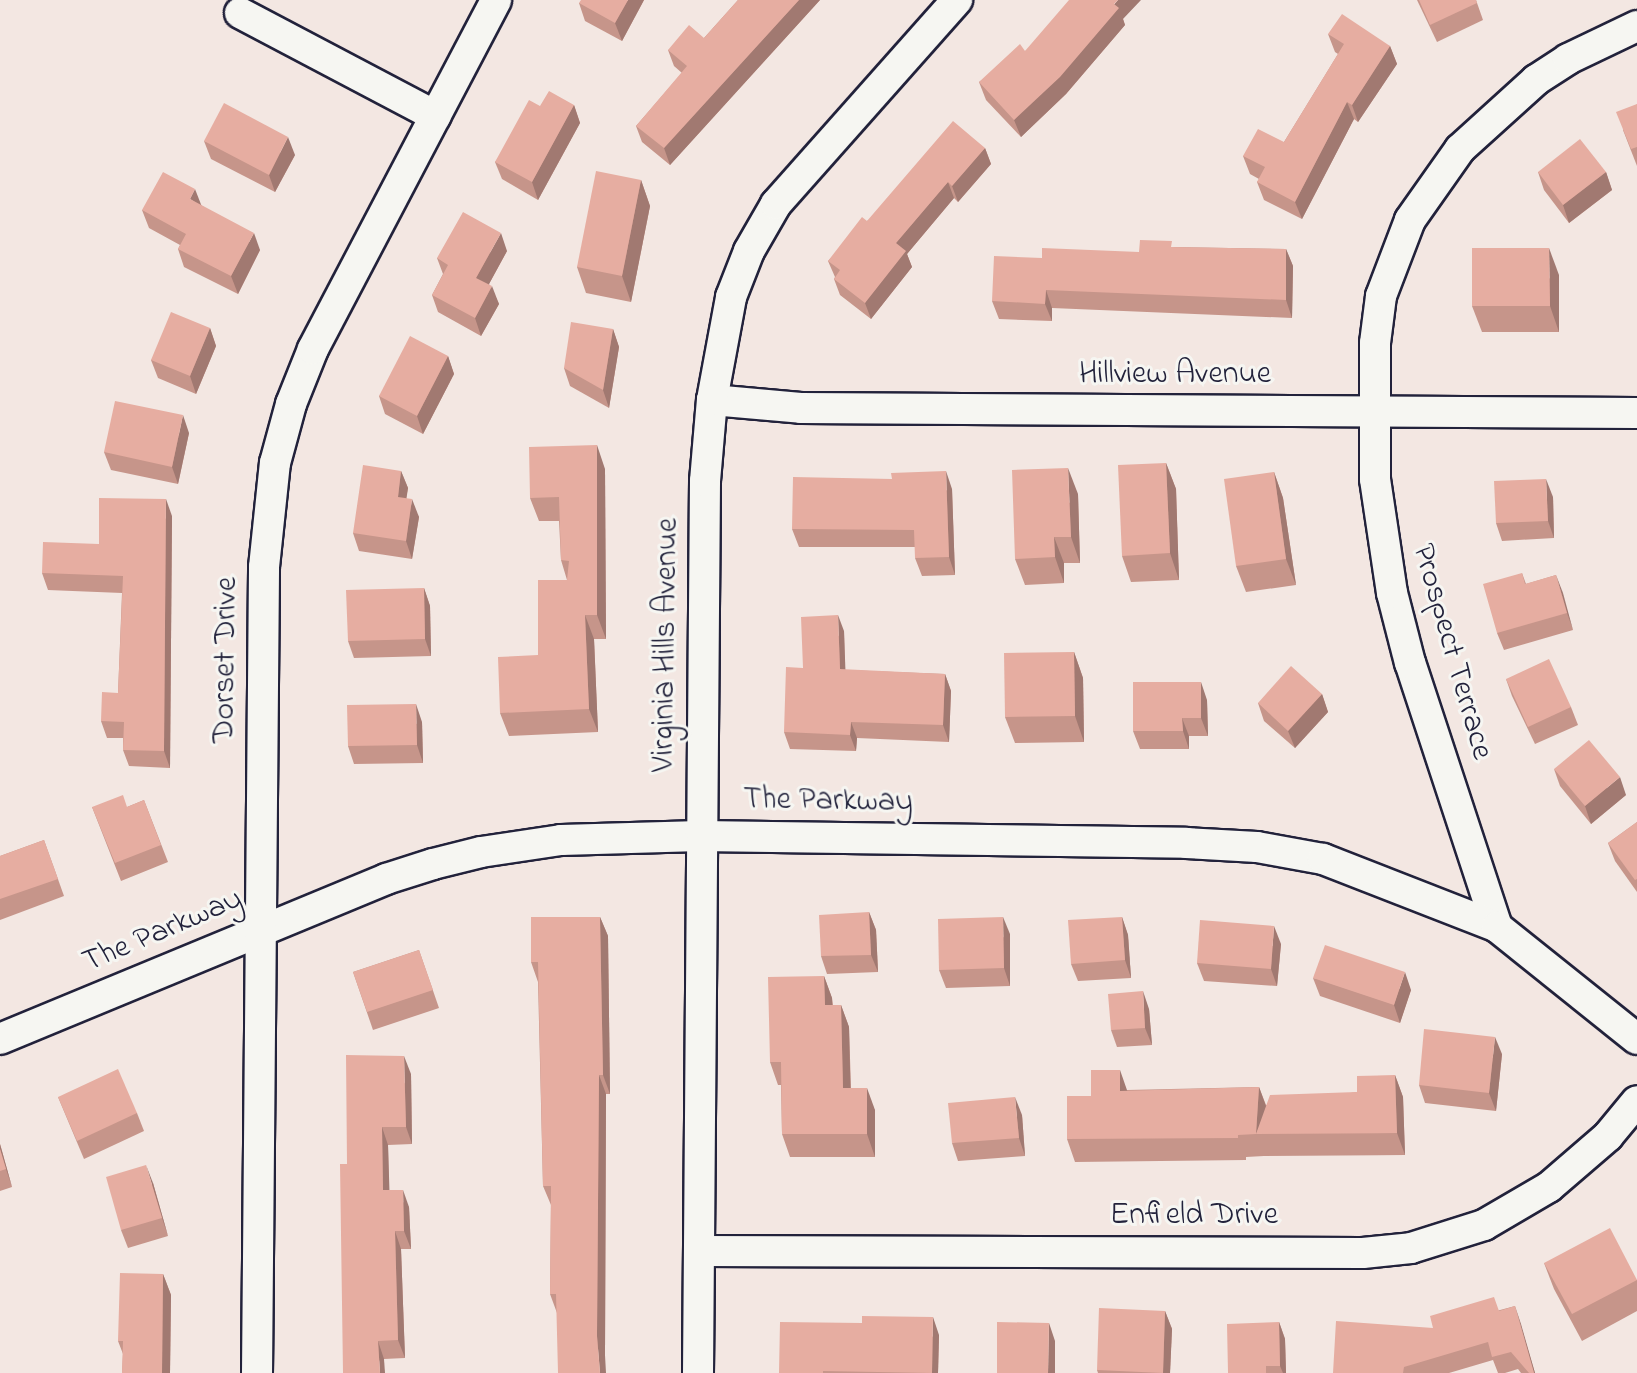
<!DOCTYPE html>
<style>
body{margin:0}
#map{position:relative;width:1637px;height:1373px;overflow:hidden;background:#f3e7e2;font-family:"Indie Flower",sans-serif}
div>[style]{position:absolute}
.roads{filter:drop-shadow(2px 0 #22223b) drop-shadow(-2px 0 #22223b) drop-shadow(0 2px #22223b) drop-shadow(0 -2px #22223b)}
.minor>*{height:30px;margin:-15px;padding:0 15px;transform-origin:15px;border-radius:15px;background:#f6f6f2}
.wall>*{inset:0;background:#c6958a}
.shaded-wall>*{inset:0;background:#a17971}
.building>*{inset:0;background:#e6ada1}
span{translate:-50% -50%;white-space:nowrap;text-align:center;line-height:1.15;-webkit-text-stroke:6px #f6f6f2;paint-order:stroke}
.street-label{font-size:32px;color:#22223b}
</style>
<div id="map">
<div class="roads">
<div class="minor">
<div style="left:240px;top:13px;width:221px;rotate:27.8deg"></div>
<div style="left:712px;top:400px;width:89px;rotate:5.1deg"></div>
<div style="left:801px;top:408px;width:836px;rotate:0.34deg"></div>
<div style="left:1497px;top:927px;width:278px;rotate:-108.2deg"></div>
<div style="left:1410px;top:663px;width:72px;rotate:-104.4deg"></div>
<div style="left:1392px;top:593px;width:115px;rotate:-98.5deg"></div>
<div style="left:1375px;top:479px;width:136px;rotate:-90deg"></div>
<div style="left:1375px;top:343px;width:47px;rotate:-82.7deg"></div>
<div style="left:1381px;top:296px;width:81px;rotate:-69.1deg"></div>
<div style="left:1410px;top:220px;width:87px;rotate:-54.8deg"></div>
<div style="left:1460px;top:149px;width:103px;rotate:-42.2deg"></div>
<div style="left:1536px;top:80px;width:38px;rotate:-33deg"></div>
<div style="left:1568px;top:59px;width:76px;rotate:-25.6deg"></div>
<div style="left:0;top:1039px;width:418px;rotate:-22.5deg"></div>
<div style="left:386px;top:879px;width:49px;rotate:-17.7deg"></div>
<div style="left:433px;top:864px;width:49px;rotate:-14deg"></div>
<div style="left:481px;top:852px;width:81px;rotate:-8.5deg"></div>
<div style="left:561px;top:840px;width:139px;rotate:-1.6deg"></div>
<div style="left:700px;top:836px;width:486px;rotate:0.8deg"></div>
<div style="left:1186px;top:843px;width:71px;rotate:3.2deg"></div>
<div style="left:1257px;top:847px;width:67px;rotate:10.3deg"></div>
<div style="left:1323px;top:859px;width:187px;rotate:21.3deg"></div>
<div style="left:1497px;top:927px;width:179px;rotate:38.7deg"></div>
<div style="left:700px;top:1251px;width:663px;rotate:0.17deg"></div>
<div style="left:1363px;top:1253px;width:48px;rotate:-5.9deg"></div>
<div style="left:1411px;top:1248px;width:77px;rotate:-17.5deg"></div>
<div style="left:1484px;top:1225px;width:75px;rotate:-30.3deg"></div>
<div style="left:1549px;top:1187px;width:78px;rotate:-40.8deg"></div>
<div style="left:1608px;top:1136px;width:45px;rotate:-50.4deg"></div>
<div style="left:257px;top:1373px;width:806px;rotate:-89.5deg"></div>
<div style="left:264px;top:567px;width:105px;rotate:-84deg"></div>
<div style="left:275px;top:463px;width:61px;rotate:-74.8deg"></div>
<div style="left:291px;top:404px;width:59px;rotate:-68.2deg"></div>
<div style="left:313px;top:349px;width:394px;rotate:-62.3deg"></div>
<div style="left:698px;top:1373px;width:892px;rotate:-89.55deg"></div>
<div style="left:705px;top:481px;width:81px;rotate:-85.1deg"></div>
<div style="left:712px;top:400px;width:105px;rotate:-79.5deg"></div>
<div style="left:731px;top:297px;width:49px;rotate:-68.6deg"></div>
<div style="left:749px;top:251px;width:54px;rotate:-60.1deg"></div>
<div style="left:776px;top:204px;width:273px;rotate:-48.4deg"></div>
</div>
</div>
<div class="wall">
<div style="clip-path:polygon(644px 0,622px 41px,585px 21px,579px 3px)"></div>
<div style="clip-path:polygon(738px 0,820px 0,670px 165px,642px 142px,636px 126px,682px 73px,674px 66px,668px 50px,704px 38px)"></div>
<div style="clip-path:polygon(1417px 0,1476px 0,1483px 20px,1437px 42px)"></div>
<div style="clip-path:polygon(1123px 19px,1125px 25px,1066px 94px,1021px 137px,986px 100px,979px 82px,1025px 51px)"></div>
<div style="clip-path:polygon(1328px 34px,1390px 46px,1397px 64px,1358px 122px,1354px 119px,1302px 219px,1264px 200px,1257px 182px,1259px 179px,1250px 174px,1243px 156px,1284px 142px,1338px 54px,1335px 52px)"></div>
<div style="clip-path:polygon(1637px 104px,1637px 166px,1623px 130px)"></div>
<div style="clip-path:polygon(574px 105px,580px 123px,538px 200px,502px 179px,495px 162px,540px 106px)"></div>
<div style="clip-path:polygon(204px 141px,295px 155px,275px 192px,211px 159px)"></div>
<div style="clip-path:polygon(985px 148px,991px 164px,958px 202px,954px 198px,907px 254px,912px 267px,871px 319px,840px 295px,834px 279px,835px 277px,828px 261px,867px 221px)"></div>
<div style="clip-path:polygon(1538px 172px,1606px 172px,1612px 190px,1569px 223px,1544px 190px)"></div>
<div style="clip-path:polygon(641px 180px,650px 206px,631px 302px,586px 293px,577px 267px)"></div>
<div style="clip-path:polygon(201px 205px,260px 250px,238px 294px,184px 267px,178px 249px,180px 245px,149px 228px,142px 210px)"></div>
<div style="clip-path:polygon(1174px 247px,1286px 249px,1293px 266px,1292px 318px,1052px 308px,1052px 321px,999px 319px,992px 301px,1042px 258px,1139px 252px)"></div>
<div style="clip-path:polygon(507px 251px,489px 284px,499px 304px,481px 336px,438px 312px,432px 295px,443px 274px,437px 258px)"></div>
<div style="clip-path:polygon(1559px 275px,1559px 332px,1482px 332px,1472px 306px)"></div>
<div style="clip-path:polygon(210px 328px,216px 346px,196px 394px,158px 378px,151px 360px)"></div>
<div style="clip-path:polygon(613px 329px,619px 347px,609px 408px,570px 386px,564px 368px)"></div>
<div style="clip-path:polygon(448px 356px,454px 374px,423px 434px,385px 414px,379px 396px)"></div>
<div style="clip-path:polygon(189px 433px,178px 484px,111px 470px,104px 452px)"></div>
<div style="clip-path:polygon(1166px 463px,1176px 489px,1179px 580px,1131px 582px,1122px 556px)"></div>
<div style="clip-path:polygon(605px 469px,606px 639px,594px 639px,598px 732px,509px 736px,500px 713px,538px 655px,567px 580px,561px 560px,559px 521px,539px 521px,530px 498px)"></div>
<div style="clip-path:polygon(401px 471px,408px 488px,406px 498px,419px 517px,412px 559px,359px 551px,353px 533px)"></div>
<div style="clip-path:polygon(1274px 472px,1283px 498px,1296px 585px,1246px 592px,1236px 566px)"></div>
<div style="clip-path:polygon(952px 489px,955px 575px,922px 576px,915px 558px,915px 547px,799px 547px,792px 529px)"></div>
<div style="clip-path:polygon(1078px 494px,1080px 563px,1064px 563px,1064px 583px,1025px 585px,1015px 559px)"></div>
<div style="clip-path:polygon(1553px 497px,1554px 538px,1502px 541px,1496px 523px)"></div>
<div style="clip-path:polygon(172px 516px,170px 768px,129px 766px,123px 750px,123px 738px,107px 738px,101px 721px,118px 693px,122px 593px,48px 590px,42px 573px,99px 544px)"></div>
<div style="clip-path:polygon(1522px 573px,1526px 584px,1556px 575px,1573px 630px,1504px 650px,1497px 633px)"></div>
<div style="clip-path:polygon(424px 588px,430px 606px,431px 656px,354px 658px,348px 641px)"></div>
<div style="clip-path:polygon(844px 631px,845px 670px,945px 674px,951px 691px,949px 742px,857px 738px,856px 751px,790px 749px,784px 732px,803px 668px)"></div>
<div style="clip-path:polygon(1074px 652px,1083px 678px,1084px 742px,1015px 743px,1005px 717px)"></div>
<div style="clip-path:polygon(1506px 679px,1571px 707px,1578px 725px,1535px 744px,1512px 696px)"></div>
<div style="clip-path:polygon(1322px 694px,1328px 712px,1295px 748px,1264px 721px,1258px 703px)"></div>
<div style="clip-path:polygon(1207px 700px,1208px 736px,1189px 736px,1189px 749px,1140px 749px,1133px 731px)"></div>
<div style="clip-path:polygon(422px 722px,423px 763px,354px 764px,348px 746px)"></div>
<div style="clip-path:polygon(1554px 769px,1626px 795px,1591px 824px,1560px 786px)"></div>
<div style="clip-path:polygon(144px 800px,168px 862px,121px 881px,92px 807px,127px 807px)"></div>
<div style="clip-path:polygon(1637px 822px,1637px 892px,1615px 861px,1608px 843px)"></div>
<div style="clip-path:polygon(44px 840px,64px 896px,0 920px,0 856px)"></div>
<div style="clip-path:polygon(869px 912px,876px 930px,878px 972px,827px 974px,821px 956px)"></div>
<div style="clip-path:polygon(600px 917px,608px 936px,610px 1094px,606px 1094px,605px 1355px,557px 1313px,550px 1294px,551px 1205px,543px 1186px,538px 982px,531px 962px)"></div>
<div style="clip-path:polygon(1122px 917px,1128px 935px,1131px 978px,1078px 981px,1071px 964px)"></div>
<div style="clip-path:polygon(1010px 934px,1010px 986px,946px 988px,939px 970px)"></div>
<div style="clip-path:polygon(1281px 944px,1277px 986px,1204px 981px,1197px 963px)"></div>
<div style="clip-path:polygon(419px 950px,439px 1008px,373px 1030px,353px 972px)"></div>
<div style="clip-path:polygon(824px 976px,832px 998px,833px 1005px,841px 1005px,849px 1027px,851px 1088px,875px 1110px,875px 1157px,790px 1157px,782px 1134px,781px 1085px,778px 1085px,770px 1062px)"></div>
<div style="clip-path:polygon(1313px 978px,1411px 990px,1400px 1023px,1320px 996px)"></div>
<div style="clip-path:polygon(1149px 1009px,1152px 1045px,1117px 1047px,1111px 1030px)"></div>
<div style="clip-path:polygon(1502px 1054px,1496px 1111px,1425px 1103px,1419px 1085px)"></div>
<div style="clip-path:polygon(411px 1074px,412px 1144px,388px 1145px,389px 1190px,409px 1207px,411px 1249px,401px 1249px,405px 1358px,384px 1359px,343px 1373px,347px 1164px)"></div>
<div style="clip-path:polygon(1395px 1075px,1403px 1097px,1405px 1155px,1264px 1156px,1264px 1155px,1264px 1156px,1246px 1157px,1246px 1160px,1075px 1162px,1067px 1139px,1091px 1096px,1127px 1090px,1259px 1087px,1266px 1105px,1357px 1092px)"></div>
<div style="clip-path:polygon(58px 1097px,137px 1113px,144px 1131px,84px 1159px)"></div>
<div style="clip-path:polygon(1022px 1115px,1025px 1156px,958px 1161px,952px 1143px)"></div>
<div style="clip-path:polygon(0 1144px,12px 1187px,0 1191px)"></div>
<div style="clip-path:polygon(153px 1183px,168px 1236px,128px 1248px,121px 1230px)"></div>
<div style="clip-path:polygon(1544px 1263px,1637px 1280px,1637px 1311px,1582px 1341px,1554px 1289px)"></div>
<div style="clip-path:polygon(163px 1274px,171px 1295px,170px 1373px,122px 1373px,123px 1354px,118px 1341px)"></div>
<div style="clip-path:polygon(1515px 1306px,1535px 1373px,1521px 1373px,1518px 1369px,1505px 1373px,1498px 1373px,1493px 1360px,1449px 1373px,1333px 1373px,1433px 1328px)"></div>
<div style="clip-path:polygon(1165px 1311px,1172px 1329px,1170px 1373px,1098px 1373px,1097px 1370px)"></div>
<div style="clip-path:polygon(1279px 1322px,1285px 1339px,1286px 1373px,1228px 1373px)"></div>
<div style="clip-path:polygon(939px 1335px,938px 1373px,779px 1373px)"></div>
</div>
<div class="shaded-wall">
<div style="clip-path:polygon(628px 0,644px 0,622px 41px,615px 23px)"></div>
<div style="clip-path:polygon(799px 0,820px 0,670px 165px,664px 148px)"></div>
<div style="clip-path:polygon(1118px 0,1141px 0,1123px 19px,1125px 25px,1066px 94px,1021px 137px,1014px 120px)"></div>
<div style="clip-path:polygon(1390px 46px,1397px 64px,1358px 122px,1352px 105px)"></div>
<div style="clip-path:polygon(1347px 102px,1354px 119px,1302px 219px,1295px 202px)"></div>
<div style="clip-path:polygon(574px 105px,580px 123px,538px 200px,532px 182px)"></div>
<div style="clip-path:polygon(288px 137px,295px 155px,275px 192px,269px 175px)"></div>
<div style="clip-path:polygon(985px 148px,991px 164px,958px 202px,952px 186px)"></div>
<div style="clip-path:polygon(1606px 172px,1612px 190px,1569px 223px,1563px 205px)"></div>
<div style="clip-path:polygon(641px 180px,650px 206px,631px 302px,622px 276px)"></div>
<div style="clip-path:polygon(948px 182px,954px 198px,907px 254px,912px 267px,871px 319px,865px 303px,896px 243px)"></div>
<div style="clip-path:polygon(195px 189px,202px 207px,190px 199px)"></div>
<div style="clip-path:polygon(254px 233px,260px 250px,238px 294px,231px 276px)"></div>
<div style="clip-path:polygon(501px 233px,507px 251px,483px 295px,476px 278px)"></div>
<div style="clip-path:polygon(1549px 248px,1559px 275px,1559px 332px,1550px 306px)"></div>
<div style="clip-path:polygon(1286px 249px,1293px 266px,1292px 318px,1286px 300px)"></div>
<div style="clip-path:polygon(492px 286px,499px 304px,481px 336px,475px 318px)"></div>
<div style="clip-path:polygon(1046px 290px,1052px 308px,1052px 321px,1045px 304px)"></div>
<div style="clip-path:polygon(210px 328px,216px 346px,196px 394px,190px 376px)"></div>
<div style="clip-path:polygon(613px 329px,619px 347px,609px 408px,603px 390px)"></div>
<div style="clip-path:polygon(448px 356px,454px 374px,423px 434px,417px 416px)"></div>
<div style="clip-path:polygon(183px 415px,189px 433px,178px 484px,172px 467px)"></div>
<div style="clip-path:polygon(597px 445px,605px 469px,606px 639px,597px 615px)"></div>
<div style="clip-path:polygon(1166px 463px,1176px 489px,1179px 580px,1170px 553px)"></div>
<div style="clip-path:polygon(1068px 468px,1078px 494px,1080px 563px,1071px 537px)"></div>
<div style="clip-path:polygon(401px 471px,408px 488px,404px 515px,398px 497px)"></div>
<div style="clip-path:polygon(946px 471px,952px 489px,955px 575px,949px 557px)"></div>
<div style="clip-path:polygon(1274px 472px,1283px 498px,1296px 585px,1286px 559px)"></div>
<div style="clip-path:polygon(1546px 479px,1553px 497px,1554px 538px,1548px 521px)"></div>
<div style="clip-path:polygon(166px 499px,172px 516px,170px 768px,164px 751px)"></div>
<div style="clip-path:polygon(412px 499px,419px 517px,412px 559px,406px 541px)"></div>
<div style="clip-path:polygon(1054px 537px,1064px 563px,1064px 583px,1055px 557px)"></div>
<div style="clip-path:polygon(1556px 575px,1563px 593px,1573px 630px,1567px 613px)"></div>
<div style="clip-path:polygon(424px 588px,430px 606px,431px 656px,425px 639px)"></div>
<div style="clip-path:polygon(585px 615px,594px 639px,598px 732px,589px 709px)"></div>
<div style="clip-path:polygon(838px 615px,844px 631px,846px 686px,840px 669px)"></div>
<div style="clip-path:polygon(1074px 652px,1083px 678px,1084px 742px,1075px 716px)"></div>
<div style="clip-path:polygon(945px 674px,951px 691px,949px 742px,943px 725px)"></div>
<div style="clip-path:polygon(1201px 682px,1207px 700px,1208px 736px,1201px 718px)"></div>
<div style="clip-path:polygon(1322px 694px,1328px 712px,1295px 748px,1288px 731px)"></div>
<div style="clip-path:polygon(416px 704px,422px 722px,423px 763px,417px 745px)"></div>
<div style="clip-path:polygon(1182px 718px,1189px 736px,1189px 749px,1183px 731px)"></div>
<div style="clip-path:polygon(851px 722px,857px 738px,856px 751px,850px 735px)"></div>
<div style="clip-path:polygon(1620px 777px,1626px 795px,1591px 824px,1585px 806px)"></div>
<div style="clip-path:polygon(869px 912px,876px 930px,878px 972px,871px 955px)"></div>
<div style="clip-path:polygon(600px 917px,608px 936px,610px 1094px,603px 1075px)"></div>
<div style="clip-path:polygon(1003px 917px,1010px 934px,1010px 986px,1004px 968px)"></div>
<div style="clip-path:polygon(1122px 917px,1128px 935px,1131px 978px,1125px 960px)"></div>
<div style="clip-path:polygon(1274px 926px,1281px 944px,1277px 986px,1271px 969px)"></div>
<div style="clip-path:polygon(1405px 972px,1411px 990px,1400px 1023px,1394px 1005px)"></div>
<div style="clip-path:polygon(824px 976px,832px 998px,833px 1027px,825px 1005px)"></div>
<div style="clip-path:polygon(1143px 991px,1149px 1009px,1152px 1045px,1145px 1028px)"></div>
<div style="clip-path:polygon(841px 1005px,849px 1027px,851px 1111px,843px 1088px)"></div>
<div style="clip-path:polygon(1495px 1037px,1502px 1054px,1496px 1111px,1489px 1093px)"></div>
<div style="clip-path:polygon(404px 1056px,411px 1074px,412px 1144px,406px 1127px)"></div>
<div style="clip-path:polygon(1120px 1070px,1128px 1093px,1120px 1091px)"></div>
<div style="clip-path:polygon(599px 1075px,606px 1094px,605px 1355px,606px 1373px,600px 1373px,597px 1336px)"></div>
<div style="clip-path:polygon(1395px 1075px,1403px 1097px,1405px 1155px,1397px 1133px)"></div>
<div style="clip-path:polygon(1259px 1087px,1267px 1109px,1256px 1134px,1264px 1156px,1256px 1134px)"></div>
<div style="clip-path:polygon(867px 1088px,875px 1110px,875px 1157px,867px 1134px)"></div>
<div style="clip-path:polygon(1015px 1097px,1022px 1115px,1025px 1156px,1019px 1138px)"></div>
<div style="clip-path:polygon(382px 1127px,388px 1145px,390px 1208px,383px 1190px)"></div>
<div style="clip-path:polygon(0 1144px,12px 1187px,6px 1169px,0 1149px)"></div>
<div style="clip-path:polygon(146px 1165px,153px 1183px,168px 1236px,162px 1218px)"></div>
<div style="clip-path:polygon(403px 1190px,409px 1207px,411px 1249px,404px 1231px)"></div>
<div style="clip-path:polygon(395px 1231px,401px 1249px,405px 1358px,398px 1340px)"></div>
<div style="clip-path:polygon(163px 1274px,171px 1295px,170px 1373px,162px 1373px)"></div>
<div style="clip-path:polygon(1515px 1306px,1521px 1324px,1535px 1373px,1534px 1373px)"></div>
<div style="clip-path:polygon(1165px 1311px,1172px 1329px,1170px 1373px,1163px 1373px)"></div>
<div style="clip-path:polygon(933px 1317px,939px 1335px,938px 1373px,932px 1373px)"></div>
<div style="clip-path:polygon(1279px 1322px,1285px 1339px,1286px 1373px,1283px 1373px,1280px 1366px)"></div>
<div style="clip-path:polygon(1049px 1323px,1055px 1341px,1055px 1373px,1048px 1373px)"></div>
<div style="clip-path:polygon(378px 1341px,384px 1359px,385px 1373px,380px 1373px)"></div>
</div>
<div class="building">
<div style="clip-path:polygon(581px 0,628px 0,615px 23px,579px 3px)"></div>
<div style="clip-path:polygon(738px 0,799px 0,664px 148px,636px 126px,687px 66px,668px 50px,689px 25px,704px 38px)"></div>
<div style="clip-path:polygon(1069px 0,1118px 0,1114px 4px,1119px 8px,1060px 77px,1014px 120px,979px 82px,1020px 44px,1025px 51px)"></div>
<div style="clip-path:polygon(1419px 0,1476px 0,1477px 3px,1430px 25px)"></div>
<div style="clip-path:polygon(1342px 14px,1390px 46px,1352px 105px,1347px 102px,1295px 202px,1257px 182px,1265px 167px,1243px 156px,1258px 129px,1284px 142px,1344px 44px,1328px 34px)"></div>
<div style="clip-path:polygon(549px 91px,574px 105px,532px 182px,495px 162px,529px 100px,540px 106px)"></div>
<div style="clip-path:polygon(224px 103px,288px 137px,269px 175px,204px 141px)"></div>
<div style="clip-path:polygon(1637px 104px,1637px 147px,1631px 149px,1616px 112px)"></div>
<div style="clip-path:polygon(953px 121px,985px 148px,952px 186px,948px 182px,896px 243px,906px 251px,865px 303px,834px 279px,840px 270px,828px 261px,862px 217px,867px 221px)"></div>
<div style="clip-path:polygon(1580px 139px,1606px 172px,1563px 205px,1538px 172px)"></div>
<div style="clip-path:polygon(596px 171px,641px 180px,622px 276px,577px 267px)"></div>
<div style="clip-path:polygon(163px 172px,195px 189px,190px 199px,254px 233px,231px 276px,178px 249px,186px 234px,142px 210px)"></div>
<div style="clip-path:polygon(463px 212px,501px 233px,476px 278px,492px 286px,475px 318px,432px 295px,448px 265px,437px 258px)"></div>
<div style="clip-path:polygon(1140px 240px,1172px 241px,1171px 247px,1286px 249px,1286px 300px,1046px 290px,1045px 304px,992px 301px,994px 256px,1042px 258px,1042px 248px,1139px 252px)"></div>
<div style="clip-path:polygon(1472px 248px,1549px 248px,1550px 306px,1472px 306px)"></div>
<div style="clip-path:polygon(171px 312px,210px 328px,190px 376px,151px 360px)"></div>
<div style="clip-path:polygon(571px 322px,613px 329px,603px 390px,564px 368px)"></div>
<div style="clip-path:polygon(410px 336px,448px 356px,417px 416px,379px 396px)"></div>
<div style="clip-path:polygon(115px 401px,183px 415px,172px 467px,104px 452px)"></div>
<div style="clip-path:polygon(597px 445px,597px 615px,585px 615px,589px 709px,500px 713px,498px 657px,538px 655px,538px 580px,567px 580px,569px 561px,561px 560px,559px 497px,530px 498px,529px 447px)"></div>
<div style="clip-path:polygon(1166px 463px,1170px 553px,1122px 556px,1118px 465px)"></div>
<div style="clip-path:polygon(363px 465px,401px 471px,398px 497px,412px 499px,406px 541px,353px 533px)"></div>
<div style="clip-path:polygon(1068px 468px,1071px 537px,1054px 537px,1055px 557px,1015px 559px,1012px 470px)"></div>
<div style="clip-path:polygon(946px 471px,949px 557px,915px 558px,914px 530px,792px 529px,793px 477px,892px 479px,891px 473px)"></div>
<div style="clip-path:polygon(1274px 472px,1286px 559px,1236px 566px,1224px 479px)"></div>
<div style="clip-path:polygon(1546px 479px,1548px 521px,1496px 523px,1494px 481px)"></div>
<div style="clip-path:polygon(99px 498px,166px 499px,164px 751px,123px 750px,124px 722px,101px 721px,102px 692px,118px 693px,123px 576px,42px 573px,43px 542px,99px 544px)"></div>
<div style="clip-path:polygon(1522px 573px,1525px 584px,1556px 575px,1567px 613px,1497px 633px,1483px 584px)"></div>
<div style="clip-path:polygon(424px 588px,425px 639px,348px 641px,346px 590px)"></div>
<div style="clip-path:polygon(838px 615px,840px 669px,945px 674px,943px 725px,851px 722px,850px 735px,784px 732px,786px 667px,803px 668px,801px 617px)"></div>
<div style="clip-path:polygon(1074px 652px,1075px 716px,1005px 717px,1004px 653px)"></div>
<div style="clip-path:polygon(1549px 659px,1571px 707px,1528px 727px,1506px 679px)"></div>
<div style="clip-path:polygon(1291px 666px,1322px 694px,1288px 731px,1258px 703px)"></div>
<div style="clip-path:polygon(1133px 682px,1201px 682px,1201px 718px,1182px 718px,1183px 731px,1133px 731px)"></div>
<div style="clip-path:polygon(416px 704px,417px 745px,348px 746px,347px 705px)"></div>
<div style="clip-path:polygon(1589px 740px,1620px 777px,1585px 806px,1554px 769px)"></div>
<div style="clip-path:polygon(123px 795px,127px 807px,144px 800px,161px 845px,115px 863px,92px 807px)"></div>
<div style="clip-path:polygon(1637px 822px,1637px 879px,1635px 880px,1608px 843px)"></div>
<div style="clip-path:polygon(44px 840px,58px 879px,0 899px,0 856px)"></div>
<div style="clip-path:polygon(869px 912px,871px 955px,821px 956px,819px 915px)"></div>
<div style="clip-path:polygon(531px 917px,600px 917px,603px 1075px,599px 1075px,597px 1336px,600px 1373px,558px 1373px,556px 1294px,550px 1294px,551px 1186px,543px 1186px,538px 962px,531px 962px)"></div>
<div style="clip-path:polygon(1003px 917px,1004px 968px,939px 970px,938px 919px)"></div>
<div style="clip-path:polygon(1122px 917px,1125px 960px,1071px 964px,1068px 920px)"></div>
<div style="clip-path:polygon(1200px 920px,1274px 926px,1271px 969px,1197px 963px)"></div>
<div style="clip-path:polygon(1325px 945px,1405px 972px,1394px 1005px,1313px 978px)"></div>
<div style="clip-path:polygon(419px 950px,433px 990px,367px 1012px,353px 972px)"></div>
<div style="clip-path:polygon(824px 976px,825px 1005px,841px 1005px,843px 1088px,867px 1088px,867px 1134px,782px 1134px,781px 1062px,770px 1062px,768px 977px)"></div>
<div style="clip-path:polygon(1143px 991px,1145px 1028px,1111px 1030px,1108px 994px)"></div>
<div style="clip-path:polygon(1424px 1029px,1495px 1037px,1489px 1093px,1419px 1085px)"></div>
<div style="clip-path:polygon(346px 1055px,404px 1056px,406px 1127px,382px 1127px,383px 1190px,403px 1190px,404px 1231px,395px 1231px,398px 1340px,378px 1341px,380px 1373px,343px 1373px,340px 1164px,347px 1164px)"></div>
<div style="clip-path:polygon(118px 1069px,137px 1113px,77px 1141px,58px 1097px)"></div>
<div style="clip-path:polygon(1091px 1070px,1120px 1070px,1120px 1091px,1259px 1087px,1256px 1134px,1238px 1135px,1238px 1138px,1067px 1139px,1067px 1096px,1091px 1096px)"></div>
<div style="clip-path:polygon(1395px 1075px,1397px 1133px,1256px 1134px,1270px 1095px,1357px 1092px,1357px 1076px)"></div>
<div style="clip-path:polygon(1015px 1097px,1019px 1138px,952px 1143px,948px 1103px)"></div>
<div style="clip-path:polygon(0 1149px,6px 1169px,0 1171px)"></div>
<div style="clip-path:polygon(146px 1165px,162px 1218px,121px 1230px,106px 1177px)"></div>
<div style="clip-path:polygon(1610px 1228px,1637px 1280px,1572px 1314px,1544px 1263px)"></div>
<div style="clip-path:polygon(120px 1273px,163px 1274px,162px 1373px,122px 1373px,123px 1341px,118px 1341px)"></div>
<div style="clip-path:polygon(1494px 1297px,1499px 1311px,1515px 1306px,1534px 1373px,1529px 1373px,1511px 1352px,1492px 1357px,1488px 1342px,1404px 1367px,1403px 1373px,1333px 1373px,1336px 1321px,1433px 1328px,1430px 1316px)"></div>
<div style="clip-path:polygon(1099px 1308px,1165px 1311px,1163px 1373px,1097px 1370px)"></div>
<div style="clip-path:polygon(862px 1316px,933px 1317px,932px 1373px,823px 1371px,823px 1373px,779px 1373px,780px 1322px,862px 1323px)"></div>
<div style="clip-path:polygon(997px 1322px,1049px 1323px,1048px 1373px,997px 1373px)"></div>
<div style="clip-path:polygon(1279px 1322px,1280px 1366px,1266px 1366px,1266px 1373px,1228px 1373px,1227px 1324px)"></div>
</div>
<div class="street-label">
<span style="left:1175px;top:375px">Hillview Avenue</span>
<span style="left:667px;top:645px;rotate:-89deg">Virginia Hills Avenue</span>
<span style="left:1451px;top:652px;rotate:74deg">Prospect Terrace</span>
<span style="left:227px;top:660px;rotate:-89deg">Dorset Drive</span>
<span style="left:828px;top:802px;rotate:1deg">The Parkway</span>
<span style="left:163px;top:932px;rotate:-23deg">The Parkway</span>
<span style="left:1194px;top:1216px">Enfield Drive</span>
</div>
</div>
